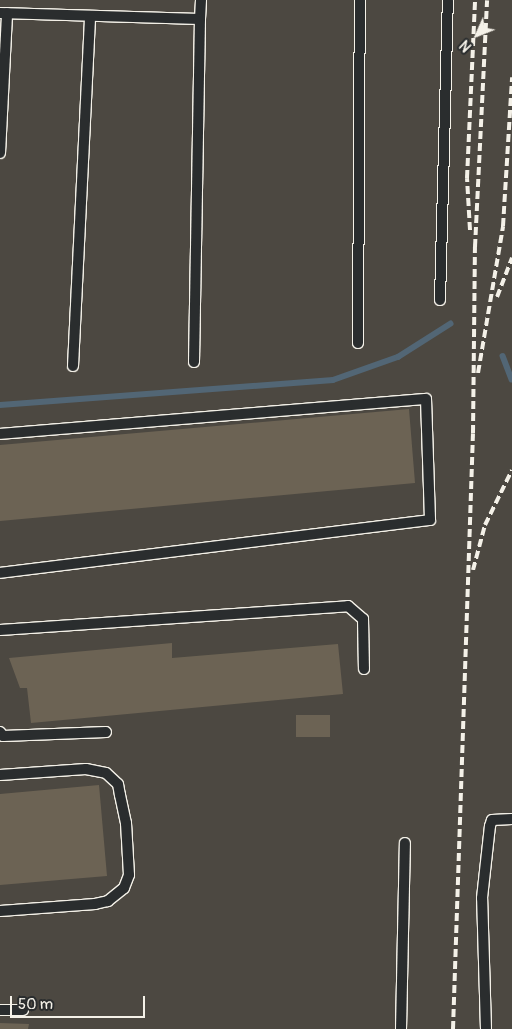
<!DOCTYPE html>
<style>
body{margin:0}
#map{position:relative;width:512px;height:1029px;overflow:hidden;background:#3e3d39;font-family:Pangolin,sans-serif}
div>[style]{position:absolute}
.built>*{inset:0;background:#4c4841}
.stream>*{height:5.5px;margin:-2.75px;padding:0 2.75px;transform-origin:2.75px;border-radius:2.75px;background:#526675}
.building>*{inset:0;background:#6c6354}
.roads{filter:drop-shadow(1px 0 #f4f1e8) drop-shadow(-1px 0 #f4f1e8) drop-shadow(0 1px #f4f1e8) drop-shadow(0 -1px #f4f1e8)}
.lane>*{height:10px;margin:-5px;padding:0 5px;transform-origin:5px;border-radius:5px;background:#2a2d2e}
.rail>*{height:4px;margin-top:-2px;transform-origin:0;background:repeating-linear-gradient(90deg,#f4f1e8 0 8px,transparent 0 12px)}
span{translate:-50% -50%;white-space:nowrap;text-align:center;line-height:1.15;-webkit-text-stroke:4px #2a2d2e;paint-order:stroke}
.north{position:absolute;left:452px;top:10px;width:50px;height:50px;-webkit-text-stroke:4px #2a2d2e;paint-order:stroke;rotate:226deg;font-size:14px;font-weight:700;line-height:20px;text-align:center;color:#f4f1e8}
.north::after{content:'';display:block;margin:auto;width:18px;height:22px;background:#f4f1e8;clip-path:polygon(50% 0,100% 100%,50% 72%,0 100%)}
.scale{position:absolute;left:10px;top:996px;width:135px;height:22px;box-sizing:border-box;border:2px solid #f4f1e8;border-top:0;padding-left:6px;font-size:15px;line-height:18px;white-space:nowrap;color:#f4f1e8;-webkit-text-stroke:4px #2a2d2e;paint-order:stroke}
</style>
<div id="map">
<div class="built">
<div style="clip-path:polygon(0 0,512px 0,512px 1029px,0 1029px)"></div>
</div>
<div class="stream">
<div style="left:503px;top:356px;width:25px;rotate:69deg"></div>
<div style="left:0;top:405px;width:334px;rotate:-4.3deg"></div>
<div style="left:333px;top:380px;width:69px;rotate:-19.5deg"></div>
<div style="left:398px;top:357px;width:62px;rotate:-32.4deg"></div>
</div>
<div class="building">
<div style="clip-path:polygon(409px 409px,415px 483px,0 521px,0 445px)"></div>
<div style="clip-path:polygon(172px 643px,172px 658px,338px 644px,343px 694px,31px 723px,27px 688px,20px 688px,9px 658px)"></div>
<div style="clip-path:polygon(296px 715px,330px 715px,330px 737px,296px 737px)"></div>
<div style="clip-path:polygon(99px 785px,107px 876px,0 885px,0 794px)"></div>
<div style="clip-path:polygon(0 1023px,29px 1024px,28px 1029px,0 1029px)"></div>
</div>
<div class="roads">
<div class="lane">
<div style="left:0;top:13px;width:200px;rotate:1.7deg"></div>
<div style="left:200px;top:19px;width:19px;rotate:-87deg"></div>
<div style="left:0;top:153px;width:140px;rotate:-87.1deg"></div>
<div style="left:440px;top:300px;width:300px;rotate:-88.5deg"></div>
<div style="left:358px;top:343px;width:343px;rotate:-89.7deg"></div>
<div style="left:194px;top:362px;width:343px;rotate:-89deg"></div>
<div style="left:73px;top:366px;width:350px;rotate:-87.2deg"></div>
<div style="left:0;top:434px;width:427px;rotate:-4.7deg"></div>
<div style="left:426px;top:399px;width:121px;rotate:88.1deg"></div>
<div style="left:430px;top:520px;width:433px;rotate:173deg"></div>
<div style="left:0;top:630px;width:349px;rotate:-3.9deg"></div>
<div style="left:348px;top:606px;width:20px;rotate:41deg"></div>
<div style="left:363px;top:619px;width:50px;rotate:88.9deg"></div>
<div style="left:0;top:732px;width:5px;rotate:53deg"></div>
<div style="left:3px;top:736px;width:103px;rotate:-2.2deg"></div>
<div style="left:0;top:775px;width:86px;rotate:-4deg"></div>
<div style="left:86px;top:769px;width:20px;rotate:11deg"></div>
<div style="left:106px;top:773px;width:16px;rotate:43deg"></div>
<div style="left:118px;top:784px;width:11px;rotate:80deg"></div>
<div style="left:120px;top:795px;width:29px;rotate:78deg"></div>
<div style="left:126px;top:823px;width:52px;rotate:86.7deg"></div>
<div style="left:129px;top:875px;width:14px;rotate:111deg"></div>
<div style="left:124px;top:888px;width:21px;rotate:141deg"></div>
<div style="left:108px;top:901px;width:13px;rotate:167deg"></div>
<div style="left:95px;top:904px;width:95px;rotate:175.8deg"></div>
<div style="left:0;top:1010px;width:23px"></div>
<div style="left:401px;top:1029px;width:186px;rotate:-88.8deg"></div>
<div style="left:486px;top:1029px;width:131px;rotate:-91.7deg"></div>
<div style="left:482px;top:898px;width:72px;rotate:-83.7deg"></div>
<div style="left:490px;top:826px;width:6px;rotate:-72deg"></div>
<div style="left:492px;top:820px;width:20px;rotate:-3deg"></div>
</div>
</div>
<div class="rail">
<div style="left:470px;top:230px;width:52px;rotate:-93.3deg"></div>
<div style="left:467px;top:178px;width:178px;rotate:-87.4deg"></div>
<div style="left:497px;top:297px;width:42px;rotate:-69deg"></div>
<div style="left:478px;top:373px;width:149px;rotate:-80.3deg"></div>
<div style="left:503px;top:226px;width:149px;rotate:-86.5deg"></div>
<div style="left:473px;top:570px;width:47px;rotate:-75.1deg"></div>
<div style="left:485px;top:525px;width:61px;rotate:-63.9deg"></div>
<div style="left:453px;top:1029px;width:596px;rotate:-88.08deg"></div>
<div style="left:473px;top:433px;width:186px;rotate:-89.4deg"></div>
<div style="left:475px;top:247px;width:247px;rotate:-87.2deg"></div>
</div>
<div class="north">N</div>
<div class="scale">50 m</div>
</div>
